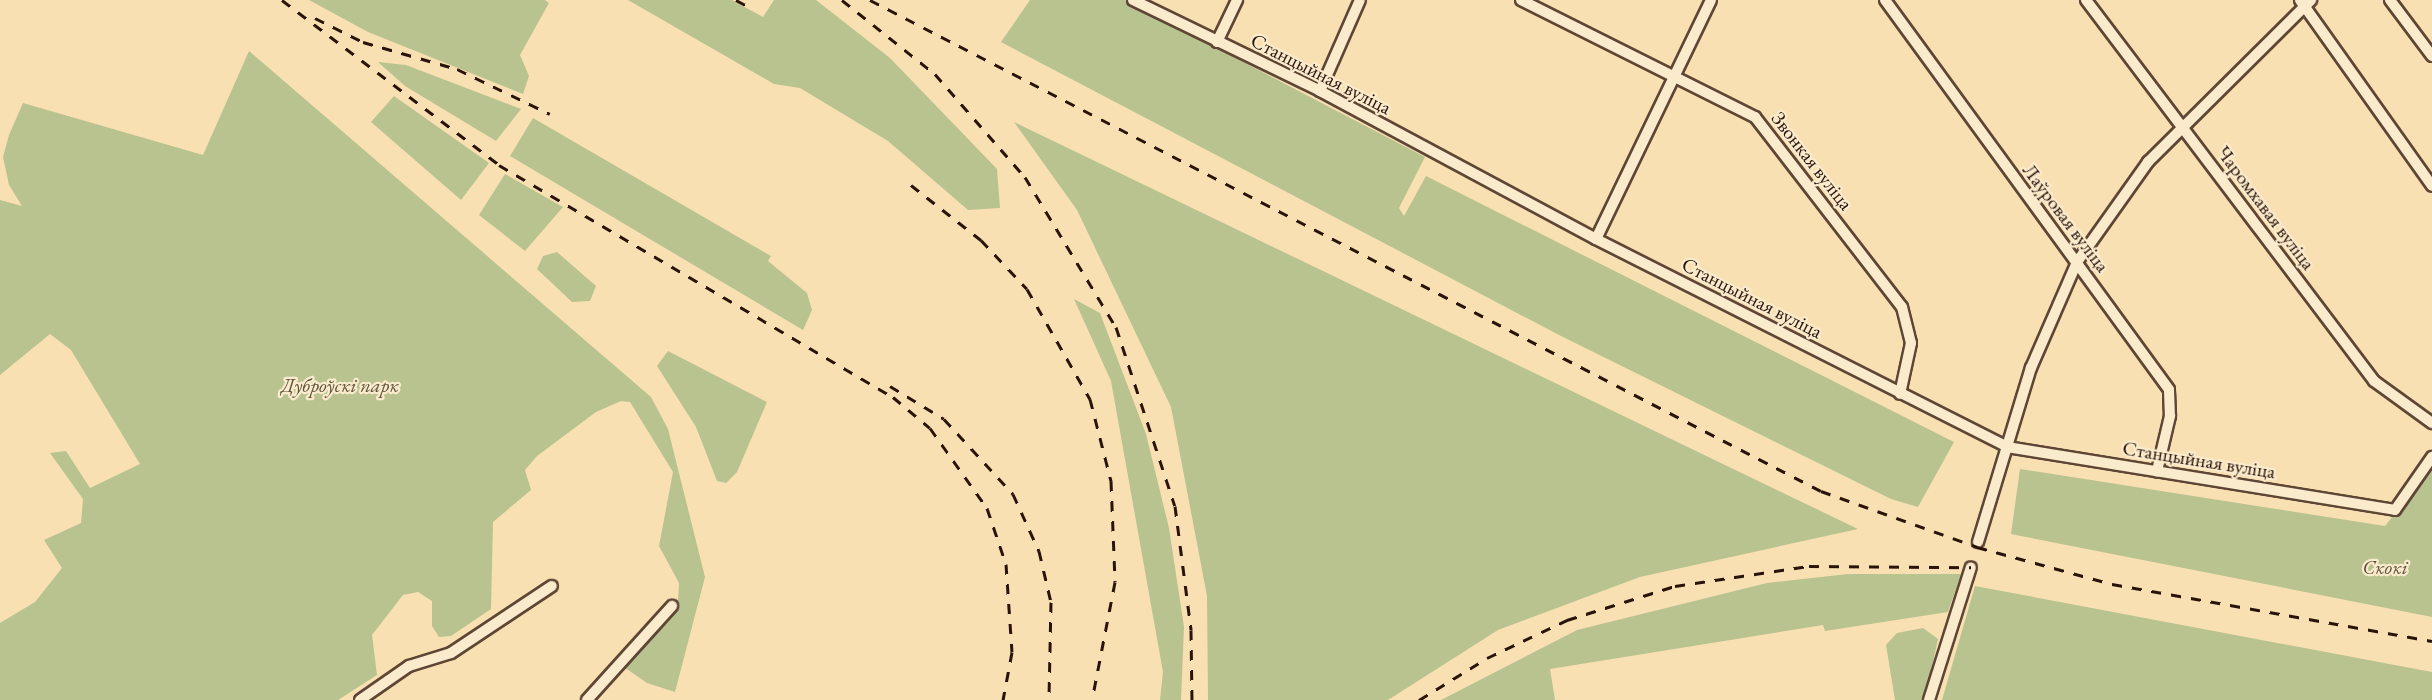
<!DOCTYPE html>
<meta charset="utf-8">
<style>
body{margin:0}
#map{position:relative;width:2432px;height:700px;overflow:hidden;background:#f9e0b2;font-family:"EB Garamond",serif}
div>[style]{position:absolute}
.green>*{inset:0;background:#b8c390}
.roads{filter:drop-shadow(2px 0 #5e4634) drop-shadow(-2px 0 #5e4634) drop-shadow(0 2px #5e4634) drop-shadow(0 -2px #5e4634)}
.minor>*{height:10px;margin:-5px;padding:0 5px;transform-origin:5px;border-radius:5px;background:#fbebcd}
.rail>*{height:3px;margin-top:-1.5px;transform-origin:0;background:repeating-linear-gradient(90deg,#2a130a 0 10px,transparent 0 20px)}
span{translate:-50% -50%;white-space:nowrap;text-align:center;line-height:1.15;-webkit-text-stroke:4.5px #fbebcd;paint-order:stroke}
.street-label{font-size:20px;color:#2a130a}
.park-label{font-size:20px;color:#5c5139;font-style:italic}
</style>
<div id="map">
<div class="green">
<div style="clip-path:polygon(309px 0,545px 0,549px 3px,520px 55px,529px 76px,523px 94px,368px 32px)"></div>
<div style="clip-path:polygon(628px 0,732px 0,763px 17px,774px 0,816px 0,890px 58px,997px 169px,1000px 208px,968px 210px,888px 141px,800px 88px,774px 84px)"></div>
<div style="clip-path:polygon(1030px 0,1125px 0,1425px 157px,1399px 208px,1404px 216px,1426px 176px,1954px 442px,1918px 507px,1891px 499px,1561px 336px,1001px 42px)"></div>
<div style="clip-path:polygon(249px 51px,651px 397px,668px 429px,705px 577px,675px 692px,647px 683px,624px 667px,678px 602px,679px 583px,659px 546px,673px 472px,630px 402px,621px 401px,596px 412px,537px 456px,525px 470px,531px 490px,493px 522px,491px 609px,451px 636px,439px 637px,432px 626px,432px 601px,418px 592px,403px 595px,372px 635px,377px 675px,338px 700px,0 700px,0 623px,35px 602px,62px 568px,44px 540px,81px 523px,83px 499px,50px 453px,66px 451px,90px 488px,140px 464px,71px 350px,50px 334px,0 375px,0 200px,22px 206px,9px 185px,3px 157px,9px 135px,23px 103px,203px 155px)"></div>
<div style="clip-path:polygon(378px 62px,406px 65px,521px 109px,496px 141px,405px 86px)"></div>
<div style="clip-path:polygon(394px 96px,489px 163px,461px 200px,371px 122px)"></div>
<div style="clip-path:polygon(533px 118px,771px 256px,768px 261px,807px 293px,812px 310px,803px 330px,510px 156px)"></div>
<div style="clip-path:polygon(1014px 122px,1858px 529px,1640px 577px,1498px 630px,1388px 700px,1208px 700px,1207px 596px,1171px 407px,1077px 210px)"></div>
<div style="clip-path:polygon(505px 174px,563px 207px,525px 251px,479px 215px)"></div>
<div style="clip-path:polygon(557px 252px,596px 286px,590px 301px,572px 302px,537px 269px,543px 256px)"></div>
<div style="clip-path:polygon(1074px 299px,1100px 313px,1146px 434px,1169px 528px,1184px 627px,1181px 700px,1160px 700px,1163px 672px,1111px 381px)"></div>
<div style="clip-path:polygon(668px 351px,767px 402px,737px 472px,726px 483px,717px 481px,696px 427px,657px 366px)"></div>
<div style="clip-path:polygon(2432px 468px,2432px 617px,2011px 534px,2020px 469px,2385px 526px)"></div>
<div style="clip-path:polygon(1848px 574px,1961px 574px,1948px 612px,1825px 631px,1823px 625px,1550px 669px,1555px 700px,1441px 700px,1577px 630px,1767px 583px)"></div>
<div style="clip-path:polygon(1975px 586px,2432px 672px,2432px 700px,1942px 700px)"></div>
<div style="clip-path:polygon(1923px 628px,1938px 639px,1925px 700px,1895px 700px,1886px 645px,1897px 633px)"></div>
</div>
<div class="roads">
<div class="minor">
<div style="left:1133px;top:0;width:208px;rotate:25.9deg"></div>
<div style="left:1320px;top:91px;width:313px;rotate:28.2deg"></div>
<div style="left:1596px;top:239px;width:461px;rotate:26.8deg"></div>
<div style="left:2007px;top:447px;width:393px;rotate:9.2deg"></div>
<div style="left:2395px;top:510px;width:65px;rotate:-55.1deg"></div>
<div style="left:1521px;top:0;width:262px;rotate:26.6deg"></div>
<div style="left:1755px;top:117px;width:240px;rotate:52.3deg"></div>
<div style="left:1902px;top:307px;width:37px;rotate:76deg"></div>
<div style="left:1911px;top:343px;width:52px;rotate:102.2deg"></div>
<div style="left:1885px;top:0;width:482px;rotate:53.9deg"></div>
<div style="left:2169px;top:390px;width:26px;rotate:88deg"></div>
<div style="left:2170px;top:416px;width:57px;rotate:103.3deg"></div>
<div style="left:2086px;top:0;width:478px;rotate:52.9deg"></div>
<div style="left:2374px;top:381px;width:72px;rotate:35.9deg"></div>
<div style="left:2300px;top:0;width:228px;rotate:54.6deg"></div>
<div style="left:2390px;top:0;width:70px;rotate:53.1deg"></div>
<div style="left:1217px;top:42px;width:47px;rotate:-64.5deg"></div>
<div style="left:1320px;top:91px;width:99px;rotate:-66.3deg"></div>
<div style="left:1596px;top:239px;width:265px;rotate:-64.3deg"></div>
<div style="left:1978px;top:542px;width:182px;rotate:-73.1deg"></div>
<div style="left:2031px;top:368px;width:116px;rotate:-66.5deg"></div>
<div style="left:2077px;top:262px;width:123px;rotate:-54.6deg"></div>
<div style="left:2148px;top:162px;width:230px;rotate:-44.8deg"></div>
<div style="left:360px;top:700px;width:60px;rotate:-34.8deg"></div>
<div style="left:409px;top:666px;width:44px;rotate:-17.2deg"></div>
<div style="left:451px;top:653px;width:121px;rotate:-33.6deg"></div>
<div style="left:587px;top:700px;width:127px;rotate:-47.9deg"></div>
<div style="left:1929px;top:700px;width:139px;rotate:-72.5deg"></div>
</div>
</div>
<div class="rail">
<div style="left:282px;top:0;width:273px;rotate:37.2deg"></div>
<div style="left:499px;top:165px;width:457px;rotate:30.5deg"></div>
<div style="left:893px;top:397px;width:48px;rotate:40deg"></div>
<div style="left:930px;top:428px;width:98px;rotate:54.5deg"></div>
<div style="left:987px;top:508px;width:59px;rotate:71.3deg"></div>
<div style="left:1006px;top:564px;width:88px;rotate:86.1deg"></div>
<div style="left:1012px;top:652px;width:49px;rotate:100.6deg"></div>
<div style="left:736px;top:0;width:17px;rotate:28deg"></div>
<div style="left:842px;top:0;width:119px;rotate:38.5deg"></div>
<div style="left:935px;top:74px;width:137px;rotate:48.9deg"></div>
<div style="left:1025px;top:177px;width:175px;rotate:58.8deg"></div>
<div style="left:1116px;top:327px;width:188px;rotate:71.8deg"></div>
<div style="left:1175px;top:506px;width:125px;rotate:82.6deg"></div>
<div style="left:1191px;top:630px;width:70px;rotate:89.2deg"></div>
<div style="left:870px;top:0;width:1070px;rotate:27.31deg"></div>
<div style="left:1821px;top:491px;width:166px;rotate:19.7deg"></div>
<div style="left:1977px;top:547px;width:140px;rotate:15.3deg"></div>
<div style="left:2112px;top:584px;width:325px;rotate:10.1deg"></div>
<div style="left:315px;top:18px;width:54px;rotate:26.6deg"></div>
<div style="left:363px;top:42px;width:98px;rotate:16deg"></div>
<div style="left:457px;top:69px;width:103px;rotate:25.8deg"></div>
<div style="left:911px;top:185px;width:89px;rotate:38.2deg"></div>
<div style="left:981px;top:240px;width:67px;rotate:46.8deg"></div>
<div style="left:1027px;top:289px;width:127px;rotate:60.2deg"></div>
<div style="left:1090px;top:399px;width:85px;rotate:75.6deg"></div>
<div style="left:1111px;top:481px;width:101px;rotate:87.7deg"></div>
<div style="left:1115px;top:582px;width:120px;rotate:101deg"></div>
<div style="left:890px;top:386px;width:63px;rotate:31.4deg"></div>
<div style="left:944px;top:419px;width:102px;rotate:47.4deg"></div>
<div style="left:1013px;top:494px;width:63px;rotate:65.5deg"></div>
<div style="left:1039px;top:551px;width:52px;rotate:76.8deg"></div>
<div style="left:1051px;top:602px;width:98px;rotate:91.2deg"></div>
<div style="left:1419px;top:700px;width:80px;rotate:-31.7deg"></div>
<div style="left:1487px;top:658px;width:89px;rotate:-25.4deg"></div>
<div style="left:1567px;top:620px;width:113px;rotate:-17.5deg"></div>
<div style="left:1675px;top:586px;width:135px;rotate:-8.5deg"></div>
<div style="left:1809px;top:566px;width:162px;rotate:0.4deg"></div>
</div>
<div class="street-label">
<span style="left:1321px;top:74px;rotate:27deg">Станцыйная вуліца</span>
<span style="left:1812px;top:161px;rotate:52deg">Звонкая вуліца</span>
<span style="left:2266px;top:208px;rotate:53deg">Чаромхавая вуліца</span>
<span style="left:2066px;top:218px;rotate:53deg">Лаўровая вуліца</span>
<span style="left:1752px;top:298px;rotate:27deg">Станцыйная вуліца</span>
<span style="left:2199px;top:460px;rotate:9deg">Станцыйная вуліца</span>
</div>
<div class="park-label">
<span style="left:340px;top:385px">Дуброўскі парк</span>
<span style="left:2385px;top:567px">Скокі</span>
</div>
</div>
